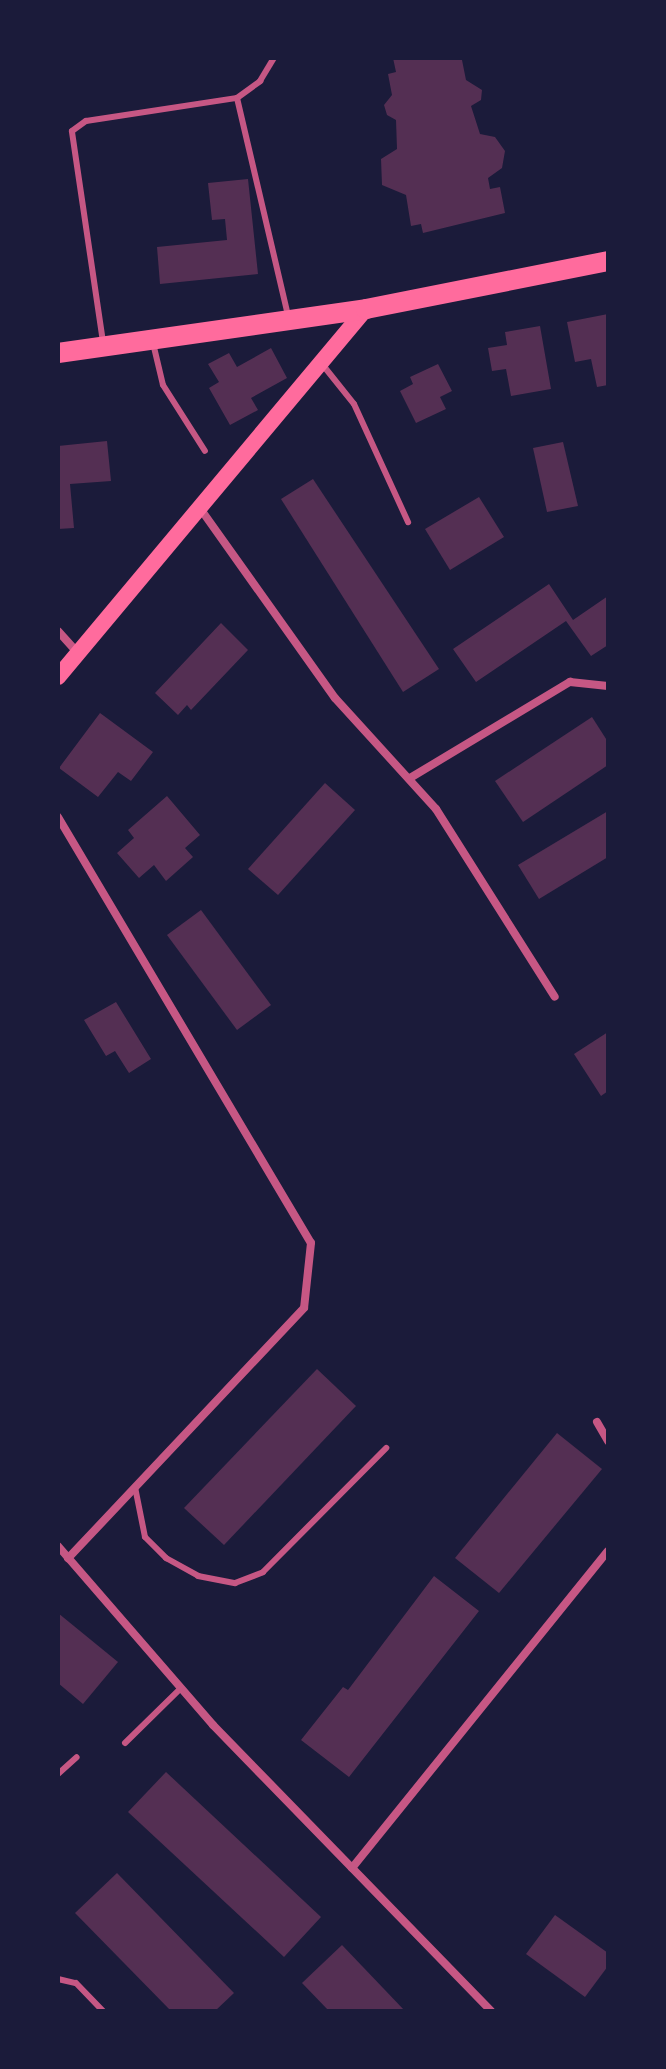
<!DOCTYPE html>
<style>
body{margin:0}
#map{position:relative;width:666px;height:2069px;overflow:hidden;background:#1b1b3a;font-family:"Roboto Condensed",sans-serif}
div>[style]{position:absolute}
.building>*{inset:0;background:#542f53}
.service>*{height:6px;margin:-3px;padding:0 3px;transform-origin:3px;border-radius:3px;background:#c65784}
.minor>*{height:8px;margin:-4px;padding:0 4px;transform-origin:4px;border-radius:4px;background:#c65784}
.secondary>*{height:16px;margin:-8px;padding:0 8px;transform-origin:8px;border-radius:8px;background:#ff6b9d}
.primary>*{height:20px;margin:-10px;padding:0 10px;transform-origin:10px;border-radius:10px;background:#ff6b9d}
span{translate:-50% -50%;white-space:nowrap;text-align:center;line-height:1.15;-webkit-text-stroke:6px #1b1b3a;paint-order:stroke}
.frame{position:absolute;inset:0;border:60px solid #1b1b3a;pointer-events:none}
</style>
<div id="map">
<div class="building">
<div style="clip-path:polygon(393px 58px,462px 60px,466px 80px,482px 90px,481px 100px,471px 106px,480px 134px,495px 137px,505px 151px,502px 168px,488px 178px,490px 189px,500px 187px,505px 213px,423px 233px,421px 224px,411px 226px,406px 195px,382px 185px,381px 159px,397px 149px,396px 120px,387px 115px,384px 105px,392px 95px,388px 74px,396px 72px)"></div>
<div style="clip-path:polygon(248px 179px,258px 274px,160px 284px,157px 247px,227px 240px,225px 219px,212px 220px,208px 183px)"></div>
<div style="clip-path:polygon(608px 314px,608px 385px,597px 387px,591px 359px,575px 362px,567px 322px)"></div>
<div style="clip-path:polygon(540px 326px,551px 389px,511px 396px,506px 369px,492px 371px,488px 348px,507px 345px,505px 332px)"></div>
<div style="clip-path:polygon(271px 348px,287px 378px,251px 398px,258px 410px,230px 425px,209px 388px,219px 382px,208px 364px,229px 353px,237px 367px)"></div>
<div style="clip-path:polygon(438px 364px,452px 391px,440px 397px,446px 409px,416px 423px,400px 391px,413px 384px,410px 377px)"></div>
<div style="clip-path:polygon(107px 441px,111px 481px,70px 484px,74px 528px,58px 529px,58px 446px)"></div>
<div style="clip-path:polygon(563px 442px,578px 506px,547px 512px,533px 448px)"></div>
<div style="clip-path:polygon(313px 479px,439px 669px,403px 692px,281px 499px)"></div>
<div style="clip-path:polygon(479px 497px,504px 537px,450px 570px,425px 529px)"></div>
<div style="clip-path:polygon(549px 584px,573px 620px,608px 596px,608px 645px,591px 656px,566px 621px,476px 682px,453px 649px)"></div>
<div style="clip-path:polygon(221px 623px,248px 650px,191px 710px,187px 705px,178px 715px,155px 693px)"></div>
<div style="clip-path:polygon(100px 713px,153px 752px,131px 781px,118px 772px,98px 797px,59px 768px)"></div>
<div style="clip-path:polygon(592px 717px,608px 742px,608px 765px,523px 822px,495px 781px)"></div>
<div style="clip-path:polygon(325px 783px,355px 810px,278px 895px,248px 869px)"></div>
<div style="clip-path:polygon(167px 796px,200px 835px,185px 848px,193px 857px,166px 881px,154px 865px,139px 878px,117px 853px,134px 838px,128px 830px)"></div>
<div style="clip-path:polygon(608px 811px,608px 857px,539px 899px,518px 865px)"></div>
<div style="clip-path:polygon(201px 910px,271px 1005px,237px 1030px,167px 935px)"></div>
<div style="clip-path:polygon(116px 1002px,151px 1059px,129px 1073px,115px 1051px,106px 1056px,84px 1020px)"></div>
<div style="clip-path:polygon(608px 1032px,608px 1091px,601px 1096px,574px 1054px)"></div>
<div style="clip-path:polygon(317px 1369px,356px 1406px,224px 1545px,184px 1508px)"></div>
<div style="clip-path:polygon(557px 1433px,602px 1469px,499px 1593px,455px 1558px)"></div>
<div style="clip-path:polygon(434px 1576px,479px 1611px,349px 1777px,301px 1740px,343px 1687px,348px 1690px)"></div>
<div style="clip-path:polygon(58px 1613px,118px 1662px,83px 1704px,58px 1683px)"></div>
<div style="clip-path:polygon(166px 1772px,321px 1917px,284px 1957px,128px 1812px)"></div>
<div style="clip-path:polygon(117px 1873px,234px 1993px,215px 2011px,171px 2011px,75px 1913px)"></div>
<div style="clip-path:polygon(555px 1915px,608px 1953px,608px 1966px,585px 1997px,526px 1954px)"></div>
<div style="clip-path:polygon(342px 1945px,405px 2011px,329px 2011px,302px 1983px)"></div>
</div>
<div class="service">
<div style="left:237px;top:98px;width:224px;rotate:76.8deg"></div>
<div style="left:103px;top:342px;width:213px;rotate:-98.4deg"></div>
<div style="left:72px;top:131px;width:17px;rotate:-36deg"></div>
<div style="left:86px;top:121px;width:153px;rotate:-8.7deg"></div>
<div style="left:237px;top:98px;width:29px;rotate:-36deg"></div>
<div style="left:260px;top:81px;width:27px;rotate:-59deg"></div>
<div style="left:153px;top:343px;width:43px;rotate:76.6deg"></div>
<div style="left:163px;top:385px;width:78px;rotate:57.5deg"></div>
<div style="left:322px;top:364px;width:51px;rotate:51.3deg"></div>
<div style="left:354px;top:404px;width:130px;rotate:65.4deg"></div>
<div style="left:135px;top:1487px;width:51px;rotate:78.7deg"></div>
<div style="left:145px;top:1537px;width:30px;rotate:45deg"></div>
<div style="left:166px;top:1558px;width:37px;rotate:29deg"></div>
<div style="left:198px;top:1576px;width:38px;rotate:11deg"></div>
<div style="left:235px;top:1583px;width:30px;rotate:-21deg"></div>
<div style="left:263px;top:1572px;width:175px;rotate:-45.2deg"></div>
<div style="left:125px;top:1743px;width:78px;rotate:-44.5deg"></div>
<div style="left:58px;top:1774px;width:25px;rotate:-42deg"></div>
<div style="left:58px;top:1979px;width:18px;rotate:13deg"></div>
<div style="left:76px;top:1983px;width:39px;rotate:46deg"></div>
</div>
<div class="minor">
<div style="left:202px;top:511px;width:229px;rotate:54.6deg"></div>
<div style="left:335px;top:698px;width:150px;rotate:47.7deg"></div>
<div style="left:436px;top:809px;width:222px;rotate:57.7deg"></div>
<div style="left:58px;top:631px;width:30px;rotate:48deg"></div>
<div style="left:410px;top:778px;width:187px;rotate:-31deg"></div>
<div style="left:570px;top:682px;width:38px;rotate:6deg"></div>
<div style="left:58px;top:817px;width:495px;rotate:59.3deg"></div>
<div style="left:311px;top:1243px;width:65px;rotate:96.1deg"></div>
<div style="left:304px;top:1308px;width:344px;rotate:133.3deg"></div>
<div style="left:597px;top:1422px;width:22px;rotate:60deg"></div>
<div style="left:58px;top:1546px;width:237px;rotate:49.1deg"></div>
<div style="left:213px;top:1725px;width:399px;rotate:45.8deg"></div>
<div style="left:352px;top:1868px;width:407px;rotate:-51.1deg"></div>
</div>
<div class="secondary">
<div style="left:58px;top:677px;width:480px;rotate:-50.1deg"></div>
</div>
<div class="primary">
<div style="left:58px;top:353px;width:311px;rotate:-8.1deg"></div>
<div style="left:366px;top:309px;width:247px;rotate:-11.2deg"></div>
</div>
<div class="frame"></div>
</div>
